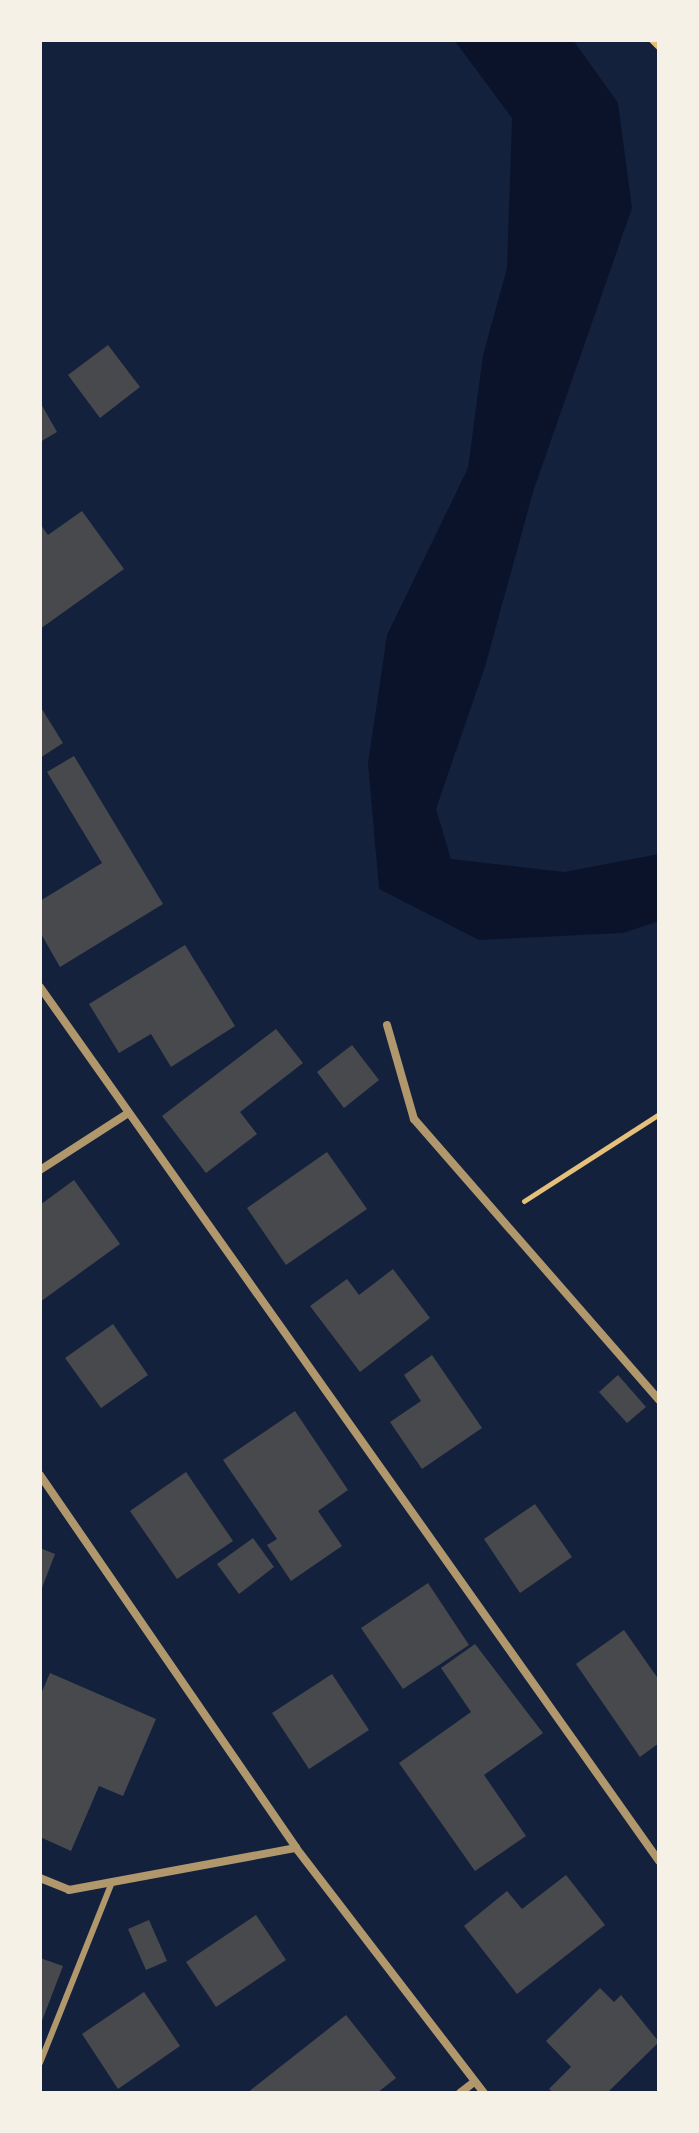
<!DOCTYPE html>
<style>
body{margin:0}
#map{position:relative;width:699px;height:2133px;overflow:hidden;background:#14213d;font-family:Ubuntu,sans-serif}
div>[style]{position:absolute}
.water>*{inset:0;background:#0b132b}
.building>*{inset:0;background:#48494c}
.path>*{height:5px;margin:-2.5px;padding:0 2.5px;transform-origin:2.5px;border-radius:2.5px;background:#e5c07b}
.service>*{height:6px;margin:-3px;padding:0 3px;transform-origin:3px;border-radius:3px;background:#b1986c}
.minor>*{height:8px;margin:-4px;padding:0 4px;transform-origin:4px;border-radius:4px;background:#b1986c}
span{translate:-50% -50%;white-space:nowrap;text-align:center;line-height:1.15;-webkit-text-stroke:6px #f6f1e7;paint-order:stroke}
.frame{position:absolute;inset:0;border:42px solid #f6f1e7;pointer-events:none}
</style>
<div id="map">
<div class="water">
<div style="clip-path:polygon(454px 40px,573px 40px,618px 103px,632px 208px,533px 492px,485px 667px,436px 809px,451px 859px,564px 872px,659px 854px,659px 921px,623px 933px,479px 940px,379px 889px,368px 763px,387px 635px,468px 468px,483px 355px,507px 268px,512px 118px)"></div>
</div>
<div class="building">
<div style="clip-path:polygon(108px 345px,140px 387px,100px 418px,68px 375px)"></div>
<div style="clip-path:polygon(40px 402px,57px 432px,40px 442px)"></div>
<div style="clip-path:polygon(82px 511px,124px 569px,40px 629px,40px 524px,48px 535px)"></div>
<div style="clip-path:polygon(40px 706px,63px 743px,40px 758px)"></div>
<div style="clip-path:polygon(74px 756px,163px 904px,60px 967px,40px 932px,40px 901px,102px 863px,47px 772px)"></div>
<div style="clip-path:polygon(185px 945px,235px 1026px,171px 1067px,151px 1034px,119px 1053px,89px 1004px)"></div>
<div style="clip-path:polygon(276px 1029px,303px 1063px,240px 1112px,257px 1134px,206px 1173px,162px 1116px)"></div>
<div style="clip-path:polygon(352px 1045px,379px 1080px,344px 1108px,317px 1072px)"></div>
<div style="clip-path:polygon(327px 1152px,367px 1209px,286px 1265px,247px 1208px)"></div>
<div style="clip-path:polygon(74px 1180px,120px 1244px,40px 1302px,40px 1205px)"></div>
<div style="clip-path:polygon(393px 1269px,430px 1318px,360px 1372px,310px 1306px,347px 1279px,359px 1295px)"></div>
<div style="clip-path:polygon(113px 1324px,148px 1375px,101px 1408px,65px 1358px)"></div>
<div style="clip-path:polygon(432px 1355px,482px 1428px,422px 1469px,390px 1422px,421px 1401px,404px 1375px)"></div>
<div style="clip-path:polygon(618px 1375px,646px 1407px,627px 1423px,599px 1392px)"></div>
<div style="clip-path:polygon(295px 1411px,348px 1490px,318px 1511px,342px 1546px,291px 1581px,267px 1545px,277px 1539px,223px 1460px)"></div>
<div style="clip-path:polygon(186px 1472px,233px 1541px,177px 1579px,130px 1511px)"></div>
<div style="clip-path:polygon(535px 1504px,572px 1557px,520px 1593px,484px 1539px)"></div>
<div style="clip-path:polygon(253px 1538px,274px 1567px,239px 1594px,217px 1564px)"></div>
<div style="clip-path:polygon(40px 1548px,55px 1554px,40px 1593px)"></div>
<div style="clip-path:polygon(428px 1583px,469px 1645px,403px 1689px,361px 1628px)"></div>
<div style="clip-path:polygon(624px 1630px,659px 1680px,659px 1743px,640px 1757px,576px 1664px)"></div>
<div style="clip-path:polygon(475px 1644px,543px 1733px,484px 1775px,526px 1836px,475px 1871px,399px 1763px,471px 1712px,441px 1668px)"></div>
<div style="clip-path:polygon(50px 1673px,156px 1719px,123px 1796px,99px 1786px,71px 1851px,40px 1837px,40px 1696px)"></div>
<div style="clip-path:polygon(332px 1674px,369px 1730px,309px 1769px,272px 1713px)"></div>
<div style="clip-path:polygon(566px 1875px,605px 1925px,517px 1994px,464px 1926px,507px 1891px,522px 1909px)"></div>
<div style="clip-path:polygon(256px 1915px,286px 1960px,216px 2007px,186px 1962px)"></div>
<div style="clip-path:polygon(149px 1920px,167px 1961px,146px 1970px,128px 1929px)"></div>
<div style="clip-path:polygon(40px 1958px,63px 1966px,40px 2026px)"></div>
<div style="clip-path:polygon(600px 1988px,614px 2002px,621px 1995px,659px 2042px,607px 2093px,554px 2093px,549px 2089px,571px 2067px,546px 2041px)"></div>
<div style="clip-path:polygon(144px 1992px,180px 2046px,118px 2089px,82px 2034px)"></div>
<div style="clip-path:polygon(346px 2015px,396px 2078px,377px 2093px,247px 2093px)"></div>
</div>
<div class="path">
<div style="left:651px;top:40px;width:11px;rotate:45deg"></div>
<div style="left:524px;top:1201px;width:161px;rotate:-32.8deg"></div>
</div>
<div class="service">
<div style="left:40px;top:2063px;width:195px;rotate:-68.3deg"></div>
</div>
<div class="minor">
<div style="left:40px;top:987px;width:1071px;rotate:54.69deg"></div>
<div style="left:387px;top:1025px;width:98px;rotate:74deg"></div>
<div style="left:414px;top:1119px;width:373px;rotate:48.9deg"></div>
<div style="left:40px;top:1170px;width:103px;rotate:-32.8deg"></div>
<div style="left:40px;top:1475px;width:452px;rotate:55.5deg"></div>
<div style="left:296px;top:1848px;width:309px;rotate:52.5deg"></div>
<div style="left:40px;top:1878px;width:31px;rotate:22deg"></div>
<div style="left:69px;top:1890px;width:231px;rotate:-10.5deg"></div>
<div style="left:460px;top:2093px;width:16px;rotate:-38deg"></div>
</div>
<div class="frame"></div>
</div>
